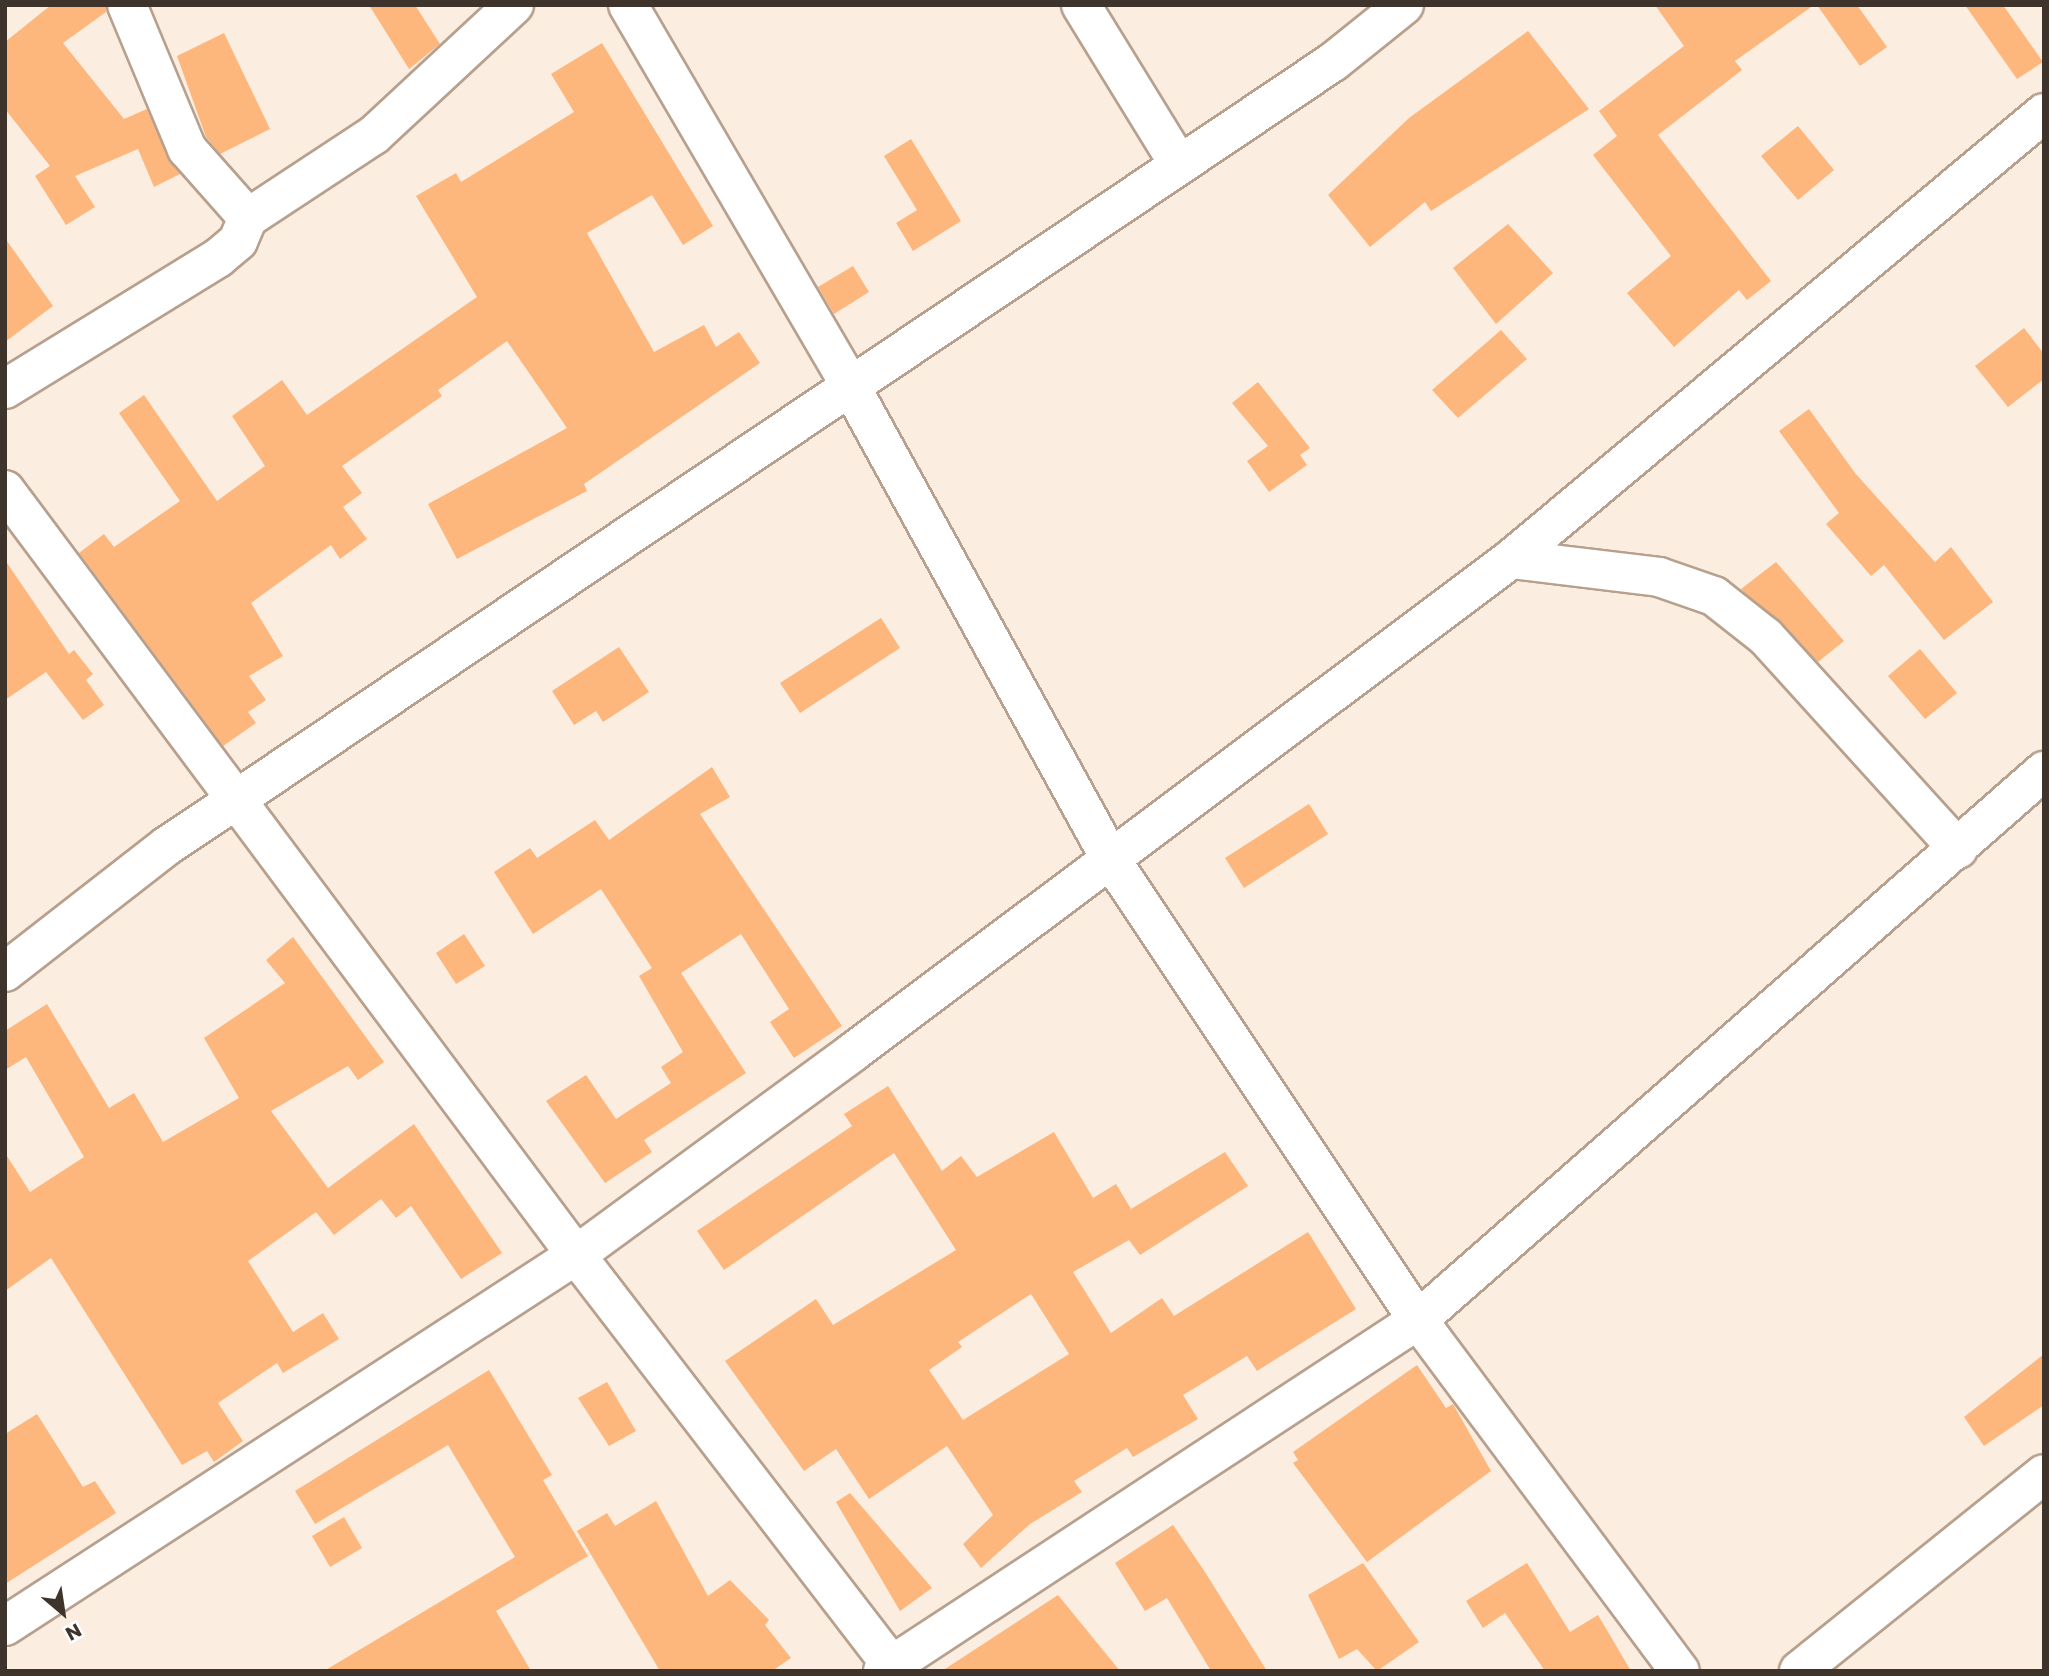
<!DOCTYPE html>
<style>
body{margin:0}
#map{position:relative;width:2049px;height:1676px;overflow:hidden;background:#fcede1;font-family:Poppins,sans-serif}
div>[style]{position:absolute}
.building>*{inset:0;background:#fdb67c}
.roads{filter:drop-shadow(2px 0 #b7a08d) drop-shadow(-2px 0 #b7a08d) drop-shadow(0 2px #b7a08d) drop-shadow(0 -2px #b7a08d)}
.minor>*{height:38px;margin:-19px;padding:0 19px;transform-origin:19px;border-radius:19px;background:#fff}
span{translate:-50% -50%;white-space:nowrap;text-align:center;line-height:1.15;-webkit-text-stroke:7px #fff;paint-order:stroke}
.frame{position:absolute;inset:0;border:7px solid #3e342c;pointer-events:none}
.north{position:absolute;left:28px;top:1578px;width:70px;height:70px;-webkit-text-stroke:5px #fff;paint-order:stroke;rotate:151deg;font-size:19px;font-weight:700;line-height:28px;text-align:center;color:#3e342c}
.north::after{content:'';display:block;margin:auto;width:24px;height:32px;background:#3e342c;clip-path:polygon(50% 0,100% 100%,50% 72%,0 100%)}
</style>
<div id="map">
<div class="building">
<div style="clip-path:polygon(51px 5px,106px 5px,106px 12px,63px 43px,124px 119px,147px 109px,180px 174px,154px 187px,138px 149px,75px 176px,95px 207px,66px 225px,35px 176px,50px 166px,5px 109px,5px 42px)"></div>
<div style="clip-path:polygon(369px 5px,415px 5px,440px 44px,409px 69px)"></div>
<div style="clip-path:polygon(1655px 5px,1814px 5px,1735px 61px,1742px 70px,1658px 135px,1771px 281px,1747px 300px,1739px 290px,1674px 347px,1627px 293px,1671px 256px,1593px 155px,1617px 136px,1599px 111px,1684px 46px)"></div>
<div style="clip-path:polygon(1817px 5px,1857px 5px,1887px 47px,1860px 66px)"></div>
<div style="clip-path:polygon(1965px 5px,2003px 5px,2043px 62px,2017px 79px)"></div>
<div style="clip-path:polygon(1528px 31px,1589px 109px,1431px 211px,1425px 202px,1370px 247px,1328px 195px,1409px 118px)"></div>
<div style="clip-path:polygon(224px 33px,270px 129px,220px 154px,206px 137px,177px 56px)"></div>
<div style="clip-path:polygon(602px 43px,713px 226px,683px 245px,652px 195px,587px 233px,654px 352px,704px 325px,716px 347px,739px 332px,760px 363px,584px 484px,587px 491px,457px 559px,428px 504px,567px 428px,507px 341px,438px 390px,442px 396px,342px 466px,362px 493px,343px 507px,367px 539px,340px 559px,331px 545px,251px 603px,283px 656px,249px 676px,266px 700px,248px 712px,256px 723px,223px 746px,79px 553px,104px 534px,114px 547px,180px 501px,119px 413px,144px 395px,217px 501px,265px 466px,232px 416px,282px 380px,307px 415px,477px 297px,416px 196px,456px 173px,461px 182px,574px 112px,551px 74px)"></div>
<div style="clip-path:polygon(1798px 126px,1834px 170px,1798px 200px,1761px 156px)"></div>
<div style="clip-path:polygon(911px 139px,961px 221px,913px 251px,896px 223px,917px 210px,884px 156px)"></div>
<div style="clip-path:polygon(1508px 224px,1553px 273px,1496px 324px,1453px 268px)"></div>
<div style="clip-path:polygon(5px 238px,53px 306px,5px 342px)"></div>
<div style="clip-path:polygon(853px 266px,869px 292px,834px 314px,818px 287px)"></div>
<div style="clip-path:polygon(2024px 328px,2044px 354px,2044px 379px,2008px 407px,1975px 366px)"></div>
<div style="clip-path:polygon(1501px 330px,1527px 359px,1458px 418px,1432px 390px)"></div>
<div style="clip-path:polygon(1258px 382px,1310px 448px,1300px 455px,1307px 465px,1269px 492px,1247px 461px,1268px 446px,1232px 403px)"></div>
<div style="clip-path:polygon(1809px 409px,1855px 473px,1935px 562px,1951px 547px,1993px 602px,1944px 640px,1884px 565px,1871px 576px,1826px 524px,1839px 513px,1779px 431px)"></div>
<div style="clip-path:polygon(5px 560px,69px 654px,74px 650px,93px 674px,86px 680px,104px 705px,83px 720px,46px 672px,5px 700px)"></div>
<div style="clip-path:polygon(1776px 562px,1844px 641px,1818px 662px,1741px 589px)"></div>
<div style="clip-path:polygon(881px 618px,900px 648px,800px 713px,780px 683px)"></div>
<div style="clip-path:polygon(619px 647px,649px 692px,603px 722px,596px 711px,574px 725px,552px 691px)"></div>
<div style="clip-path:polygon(1920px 649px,1957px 693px,1925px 719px,1888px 676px)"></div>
<div style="clip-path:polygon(712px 767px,730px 797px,700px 814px,842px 1026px,794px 1058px,770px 1022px,789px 1009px,741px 934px,681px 973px,746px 1073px,644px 1140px,652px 1152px,605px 1183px,546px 1101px,586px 1075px,616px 1119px,671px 1083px,661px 1067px,683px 1052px,639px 976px,652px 968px,601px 889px,533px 934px,494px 872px,530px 848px,537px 858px,595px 820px,609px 840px)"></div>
<div style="clip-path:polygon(1309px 804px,1328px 834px,1244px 888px,1225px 858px)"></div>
<div style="clip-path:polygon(464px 934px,485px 966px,456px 984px,436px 953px)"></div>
<div style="clip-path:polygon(293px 937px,384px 1062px,358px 1080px,348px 1066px,271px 1111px,328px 1188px,414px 1124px,502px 1253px,461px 1279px,411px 1206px,396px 1218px,381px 1199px,334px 1235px,316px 1212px,248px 1261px,293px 1332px,323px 1313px,339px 1339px,283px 1373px,277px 1363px,218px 1403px,243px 1441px,214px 1462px,207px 1451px,182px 1465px,51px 1258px,5px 1291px,5px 1153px,30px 1192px,84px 1157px,26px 1057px,5px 1070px,5px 1031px,47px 1004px,109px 1108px,134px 1093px,163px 1142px,239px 1098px,204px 1038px,285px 983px,266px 960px)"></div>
<div style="clip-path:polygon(evenodd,888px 1086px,942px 1171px,961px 1156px,977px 1177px,1054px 1132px,1093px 1198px,1116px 1184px,1131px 1209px,1225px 1152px,1248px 1186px,1140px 1255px,1129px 1240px,1073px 1272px,1111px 1333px,1162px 1298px,1174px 1316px,1308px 1232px,1356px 1309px,1257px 1371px,1247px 1356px,1183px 1395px,1198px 1419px,1133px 1457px,1127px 1448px,1074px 1481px,1082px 1492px,1030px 1524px,981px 1568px,963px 1544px,993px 1515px,947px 1446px,869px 1499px,836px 1449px,804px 1471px,725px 1361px,816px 1299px,833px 1325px,956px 1250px,894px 1153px,724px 1270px,697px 1231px,852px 1126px,844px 1114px,888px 1086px,1031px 1294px,1069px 1354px,963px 1420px,929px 1370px,962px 1347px,958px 1342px,1031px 1294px)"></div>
<div style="clip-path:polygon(2044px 1354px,2044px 1405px,1984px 1446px,1964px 1417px)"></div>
<div style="clip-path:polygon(1417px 1365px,1446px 1408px,1453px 1404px,1491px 1471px,1367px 1562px,1293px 1463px,1298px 1460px,1293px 1452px)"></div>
<div style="clip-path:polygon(489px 1370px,552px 1475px,543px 1480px,588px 1556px,496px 1611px,531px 1671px,324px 1671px,515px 1557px,448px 1445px,315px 1524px,295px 1491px)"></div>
<div style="clip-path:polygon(607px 1382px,636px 1431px,609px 1446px,578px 1398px)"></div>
<div style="clip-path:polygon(37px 1414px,83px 1487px,95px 1481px,116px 1513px,5px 1584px,5px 1434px)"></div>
<div style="clip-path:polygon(850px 1493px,932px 1588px,900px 1611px,836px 1502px)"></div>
<div style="clip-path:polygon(656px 1501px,708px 1596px,730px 1580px,769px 1620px,765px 1625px,791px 1658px,772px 1671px,660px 1671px,577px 1531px,607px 1513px,615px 1526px)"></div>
<div style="clip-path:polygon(344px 1517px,362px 1548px,330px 1567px,312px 1536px)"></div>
<div style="clip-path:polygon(1173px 1525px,1203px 1569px,1267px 1671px,1211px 1671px,1167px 1598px,1145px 1611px,1115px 1563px)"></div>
<div style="clip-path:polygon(1363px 1563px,1419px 1642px,1377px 1671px,1357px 1649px,1339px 1659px,1308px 1595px)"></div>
<div style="clip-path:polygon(1527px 1563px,1570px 1632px,1598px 1615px,1631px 1671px,1545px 1671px,1505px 1613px,1483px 1628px,1466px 1601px)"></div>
<div style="clip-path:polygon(1058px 1595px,1120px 1671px,942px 1671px)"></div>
</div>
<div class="roads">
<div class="minor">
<div style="left:127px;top:5px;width:156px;rotate:67.4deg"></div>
<div style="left:187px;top:149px;width:92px;rotate:48.5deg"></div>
<div style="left:628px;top:5px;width:442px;rotate:59.7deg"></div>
<div style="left:851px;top:387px;width:540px;rotate:61.2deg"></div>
<div style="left:1111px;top:860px;width:553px;rotate:56.28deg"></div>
<div style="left:1418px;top:1320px;width:438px;rotate:53.3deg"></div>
<div style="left:1081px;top:5px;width:187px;rotate:58.4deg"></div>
<div style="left:5px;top:389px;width:250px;rotate:-31.6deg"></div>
<div style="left:218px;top:258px;width:26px;rotate:-40deg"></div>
<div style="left:238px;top:241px;width:25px;rotate:-67deg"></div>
<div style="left:248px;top:218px;width:151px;rotate:-33.4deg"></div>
<div style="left:374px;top:135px;width:191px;rotate:-42.9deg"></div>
<div style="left:5px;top:490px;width:955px;rotate:53.26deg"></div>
<div style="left:576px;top:1255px;width:525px;rotate:52.43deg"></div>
<div style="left:1511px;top:559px;width:149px;rotate:6.9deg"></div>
<div style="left:1659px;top:577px;width:58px;rotate:19.1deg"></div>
<div style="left:1714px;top:596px;width:66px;rotate:38.3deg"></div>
<div style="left:1766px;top:637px;width:286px;rotate:47.8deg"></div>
<div style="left:5px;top:972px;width:205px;rotate:-37.9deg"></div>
<div style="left:167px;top:846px;width:1405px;rotate:-33.92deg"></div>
<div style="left:1333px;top:62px;width:91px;rotate:-38.8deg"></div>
<div style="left:5px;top:1626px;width:681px;rotate:-33.01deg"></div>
<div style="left:576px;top:1255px;width:343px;rotate:-36.2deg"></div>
<div style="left:853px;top:1052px;width:822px;rotate:-36.84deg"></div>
<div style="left:1511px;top:559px;width:695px;rotate:-39.92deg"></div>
<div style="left:883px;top:1671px;width:640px;rotate:-33.27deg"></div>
<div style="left:1418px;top:1320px;width:833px;rotate:-41.25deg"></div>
<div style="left:1799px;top:1671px;width:314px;rotate:-38.8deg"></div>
</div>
</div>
<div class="frame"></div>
<div class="north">N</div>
</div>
